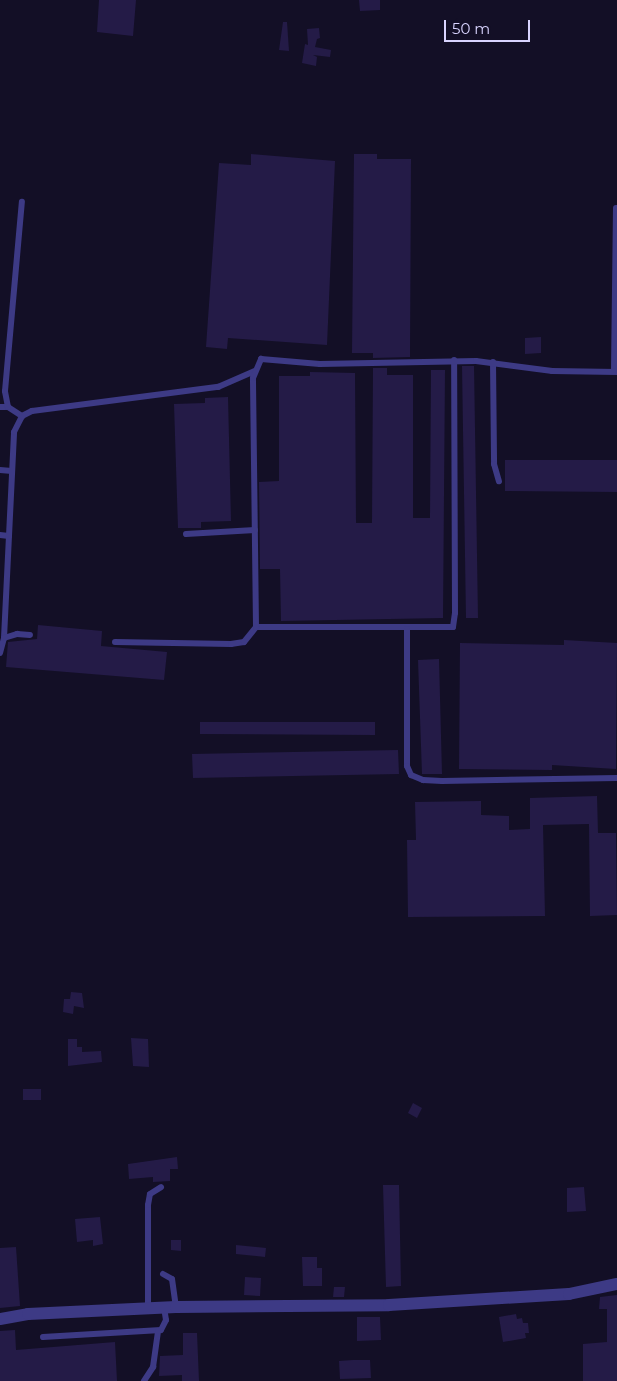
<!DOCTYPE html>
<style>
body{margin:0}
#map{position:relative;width:617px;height:1381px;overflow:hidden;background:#130f26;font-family:Montserrat,sans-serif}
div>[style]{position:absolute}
.building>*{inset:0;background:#241b47}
.service>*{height:6px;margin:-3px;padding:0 3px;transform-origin:3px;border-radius:3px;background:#3d3a85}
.tertiary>*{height:12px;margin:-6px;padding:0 6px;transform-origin:6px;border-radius:6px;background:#3d3a85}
span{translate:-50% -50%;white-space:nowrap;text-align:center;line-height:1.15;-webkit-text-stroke:5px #130f26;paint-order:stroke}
.scale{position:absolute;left:444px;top:20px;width:86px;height:22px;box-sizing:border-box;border:2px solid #d9d4ff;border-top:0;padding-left:6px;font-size:15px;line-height:18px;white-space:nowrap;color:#d9d4ff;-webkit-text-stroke:4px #130f26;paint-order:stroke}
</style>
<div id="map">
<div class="building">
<div style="clip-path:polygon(99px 0,136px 0,133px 36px,97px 32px)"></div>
<div style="clip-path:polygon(359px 0,380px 0,380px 10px,360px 11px)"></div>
<div style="clip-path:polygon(283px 22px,287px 22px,289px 51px,279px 50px)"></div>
<div style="clip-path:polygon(319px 28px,320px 38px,317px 39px,315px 47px,331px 50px,330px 57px,313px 55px,317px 57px,316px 66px,302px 63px,305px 44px,308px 45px,307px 29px)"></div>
<div style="clip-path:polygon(251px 154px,335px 161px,327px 345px,228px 338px,227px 349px,206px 347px,219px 163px,251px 165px)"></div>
<div style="clip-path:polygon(354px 154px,377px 154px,377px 159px,411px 159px,410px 357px,373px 358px,373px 353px,352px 353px)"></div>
<div style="clip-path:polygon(541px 337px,541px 353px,525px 354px,525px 338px)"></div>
<div style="clip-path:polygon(462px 366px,474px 366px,478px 618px,466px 618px)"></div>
<div style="clip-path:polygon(373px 368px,387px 368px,387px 375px,413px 375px,413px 518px,430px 518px,431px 370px,445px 370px,443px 618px,281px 621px,280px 569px,260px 569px,259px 482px,279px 481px,279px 376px,310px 376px,310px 372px,355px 373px,356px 523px,372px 523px)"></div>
<div style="clip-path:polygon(228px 397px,231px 521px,201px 522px,201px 528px,178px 528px,174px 404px,205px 403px,205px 398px)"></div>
<div style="clip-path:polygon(505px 460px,617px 460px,617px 492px,505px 491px)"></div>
<div style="clip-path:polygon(38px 625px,102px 631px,101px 646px,167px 652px,164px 680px,6px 667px,8px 642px,37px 639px)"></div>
<div style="clip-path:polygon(564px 640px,617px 643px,616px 769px,552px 765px,552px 770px,459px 769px,460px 643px,564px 645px)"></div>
<div style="clip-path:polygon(439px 659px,442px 774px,422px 774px,418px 660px)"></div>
<div style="clip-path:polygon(200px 722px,375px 722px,375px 735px,200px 734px)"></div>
<div style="clip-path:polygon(398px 750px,399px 774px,193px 778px,192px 754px)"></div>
<div style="clip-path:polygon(597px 796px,598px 833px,616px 833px,617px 915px,590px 916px,589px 824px,543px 825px,545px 916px,408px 917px,407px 840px,416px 840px,415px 802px,481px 801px,481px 815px,509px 816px,509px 830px,530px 829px,530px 798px)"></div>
<div style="clip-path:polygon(71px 992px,82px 993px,84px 1008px,74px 1006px,73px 1014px,63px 1012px,64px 999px,70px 999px)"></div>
<div style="clip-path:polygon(131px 1038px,148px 1039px,149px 1067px,133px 1066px)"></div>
<div style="clip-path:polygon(68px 1039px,77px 1039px,77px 1047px,82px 1047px,82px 1052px,101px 1051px,102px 1062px,68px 1066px)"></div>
<div style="clip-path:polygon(23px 1089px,41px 1089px,41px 1100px,23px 1100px)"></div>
<div style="clip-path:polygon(413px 1103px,422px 1108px,417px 1118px,408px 1113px)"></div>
<div style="clip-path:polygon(177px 1157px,178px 1169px,170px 1169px,170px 1181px,153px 1182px,153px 1177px,129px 1179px,128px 1164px)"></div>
<div style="clip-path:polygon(383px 1185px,399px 1185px,401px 1286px,386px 1287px)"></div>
<div style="clip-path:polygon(584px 1187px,586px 1211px,567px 1212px,567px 1188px)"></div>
<div style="clip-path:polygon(100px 1217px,103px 1244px,93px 1246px,93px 1240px,77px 1242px,75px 1219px)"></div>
<div style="clip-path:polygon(171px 1240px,181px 1240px,181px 1251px,171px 1250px)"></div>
<div style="clip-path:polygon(236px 1245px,266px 1248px,265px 1257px,236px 1254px)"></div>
<div style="clip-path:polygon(16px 1247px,20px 1306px,0 1308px,0 1248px)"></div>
<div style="clip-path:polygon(302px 1257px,317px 1257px,317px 1268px,322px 1268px,322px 1286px,303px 1286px)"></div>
<div style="clip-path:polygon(245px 1277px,261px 1278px,260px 1296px,244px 1295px)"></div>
<div style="clip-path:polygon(334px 1287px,345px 1287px,344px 1297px,333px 1297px)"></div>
<div style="clip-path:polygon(617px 1295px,617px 1381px,583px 1381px,583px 1344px,607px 1342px,607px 1309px,599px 1309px,600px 1297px)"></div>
<div style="clip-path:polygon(516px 1314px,517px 1319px,522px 1318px,523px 1323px,528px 1323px,529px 1333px,525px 1333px,526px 1338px,503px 1342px,499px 1317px)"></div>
<div style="clip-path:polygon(357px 1317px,380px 1317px,381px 1340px,357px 1341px)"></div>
<div style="clip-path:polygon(15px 1330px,16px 1350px,115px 1342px,117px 1381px,0 1381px,0 1331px)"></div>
<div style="clip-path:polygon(183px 1333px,197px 1333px,199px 1381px,182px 1381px,182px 1375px,159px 1376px,160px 1356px,183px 1355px)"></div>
<div style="clip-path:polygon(353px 1360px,370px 1360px,371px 1378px,340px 1379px,339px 1361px)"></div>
</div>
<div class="service">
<div style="left:493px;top:362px;width:102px;rotate:89.4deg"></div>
<div style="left:494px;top:464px;width:18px;rotate:74deg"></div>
<div style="left:614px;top:371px;width:163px;rotate:-89.3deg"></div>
<div style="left:0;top:407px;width:8px"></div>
<div style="left:8px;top:407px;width:17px;rotate:33deg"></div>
<div style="left:8px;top:407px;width:16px;rotate:-101deg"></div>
<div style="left:5px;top:391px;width:190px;rotate:-84.9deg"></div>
<div style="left:0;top:470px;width:12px;rotate:5deg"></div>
<div style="left:186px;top:534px;width:69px;rotate:-3.3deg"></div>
<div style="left:0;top:535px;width:9px;rotate:6deg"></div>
<div style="left:256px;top:627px;width:197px"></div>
<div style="left:453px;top:627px;width:14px;rotate:-82deg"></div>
<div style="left:455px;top:613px;width:253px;rotate:-90.2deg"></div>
<div style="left:407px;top:629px;width:137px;rotate:90deg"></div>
<div style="left:407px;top:766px;width:10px;rotate:66deg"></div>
<div style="left:411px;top:775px;width:13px;rotate:23deg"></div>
<div style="left:423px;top:780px;width:19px;rotate:3deg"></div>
<div style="left:442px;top:781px;width:175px;rotate:-1deg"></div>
<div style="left:4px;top:638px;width:206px;rotate:-87.2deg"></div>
<div style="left:14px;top:432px;width:18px;rotate:-63deg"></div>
<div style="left:22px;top:416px;width:11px;rotate:-27deg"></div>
<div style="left:32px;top:411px;width:188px;rotate:-7.4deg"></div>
<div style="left:218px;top:387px;width:40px;rotate:-23.4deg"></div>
<div style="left:115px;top:642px;width:116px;rotate:1deg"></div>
<div style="left:231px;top:644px;width:13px;rotate:-9deg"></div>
<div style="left:244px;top:642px;width:19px;rotate:-51deg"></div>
<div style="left:256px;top:627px;width:249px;rotate:-90.7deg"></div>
<div style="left:253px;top:378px;width:21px;rotate:-67deg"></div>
<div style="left:261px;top:359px;width:59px;rotate:4.8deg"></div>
<div style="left:320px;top:364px;width:156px;rotate:-1.1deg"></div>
<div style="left:476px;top:361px;width:77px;rotate:7.5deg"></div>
<div style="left:552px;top:371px;width:65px;rotate:0.9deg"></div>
<div style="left:0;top:653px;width:16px;rotate:-75deg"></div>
<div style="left:4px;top:638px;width:14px;rotate:-17deg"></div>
<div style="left:17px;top:634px;width:13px;rotate:4deg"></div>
<div style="left:163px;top:1274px;width:10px;rotate:29deg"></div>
<div style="left:172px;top:1279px;width:28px;rotate:82deg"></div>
<div style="left:148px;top:1309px;width:104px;rotate:-90deg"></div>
<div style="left:148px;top:1205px;width:11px;rotate:-80deg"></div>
<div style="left:150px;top:1194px;width:13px;rotate:-32deg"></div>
<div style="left:43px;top:1337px;width:118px;rotate:-3.4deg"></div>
<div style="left:161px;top:1330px;width:11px;rotate:-63deg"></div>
<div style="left:166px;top:1320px;width:12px;rotate:-99deg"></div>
<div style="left:144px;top:1381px;width:17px;rotate:-57deg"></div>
<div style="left:153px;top:1367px;width:36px;rotate:-82deg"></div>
</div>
<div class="tertiary">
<div style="left:0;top:1319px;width:28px;rotate:-10deg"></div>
<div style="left:28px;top:1314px;width:148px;rotate:-2.7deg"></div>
<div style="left:176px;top:1307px;width:213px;rotate:-0.5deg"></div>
<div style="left:389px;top:1305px;width:180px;rotate:-3.5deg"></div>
<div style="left:569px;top:1294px;width:49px;rotate:-11.8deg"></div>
</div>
<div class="scale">50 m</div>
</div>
